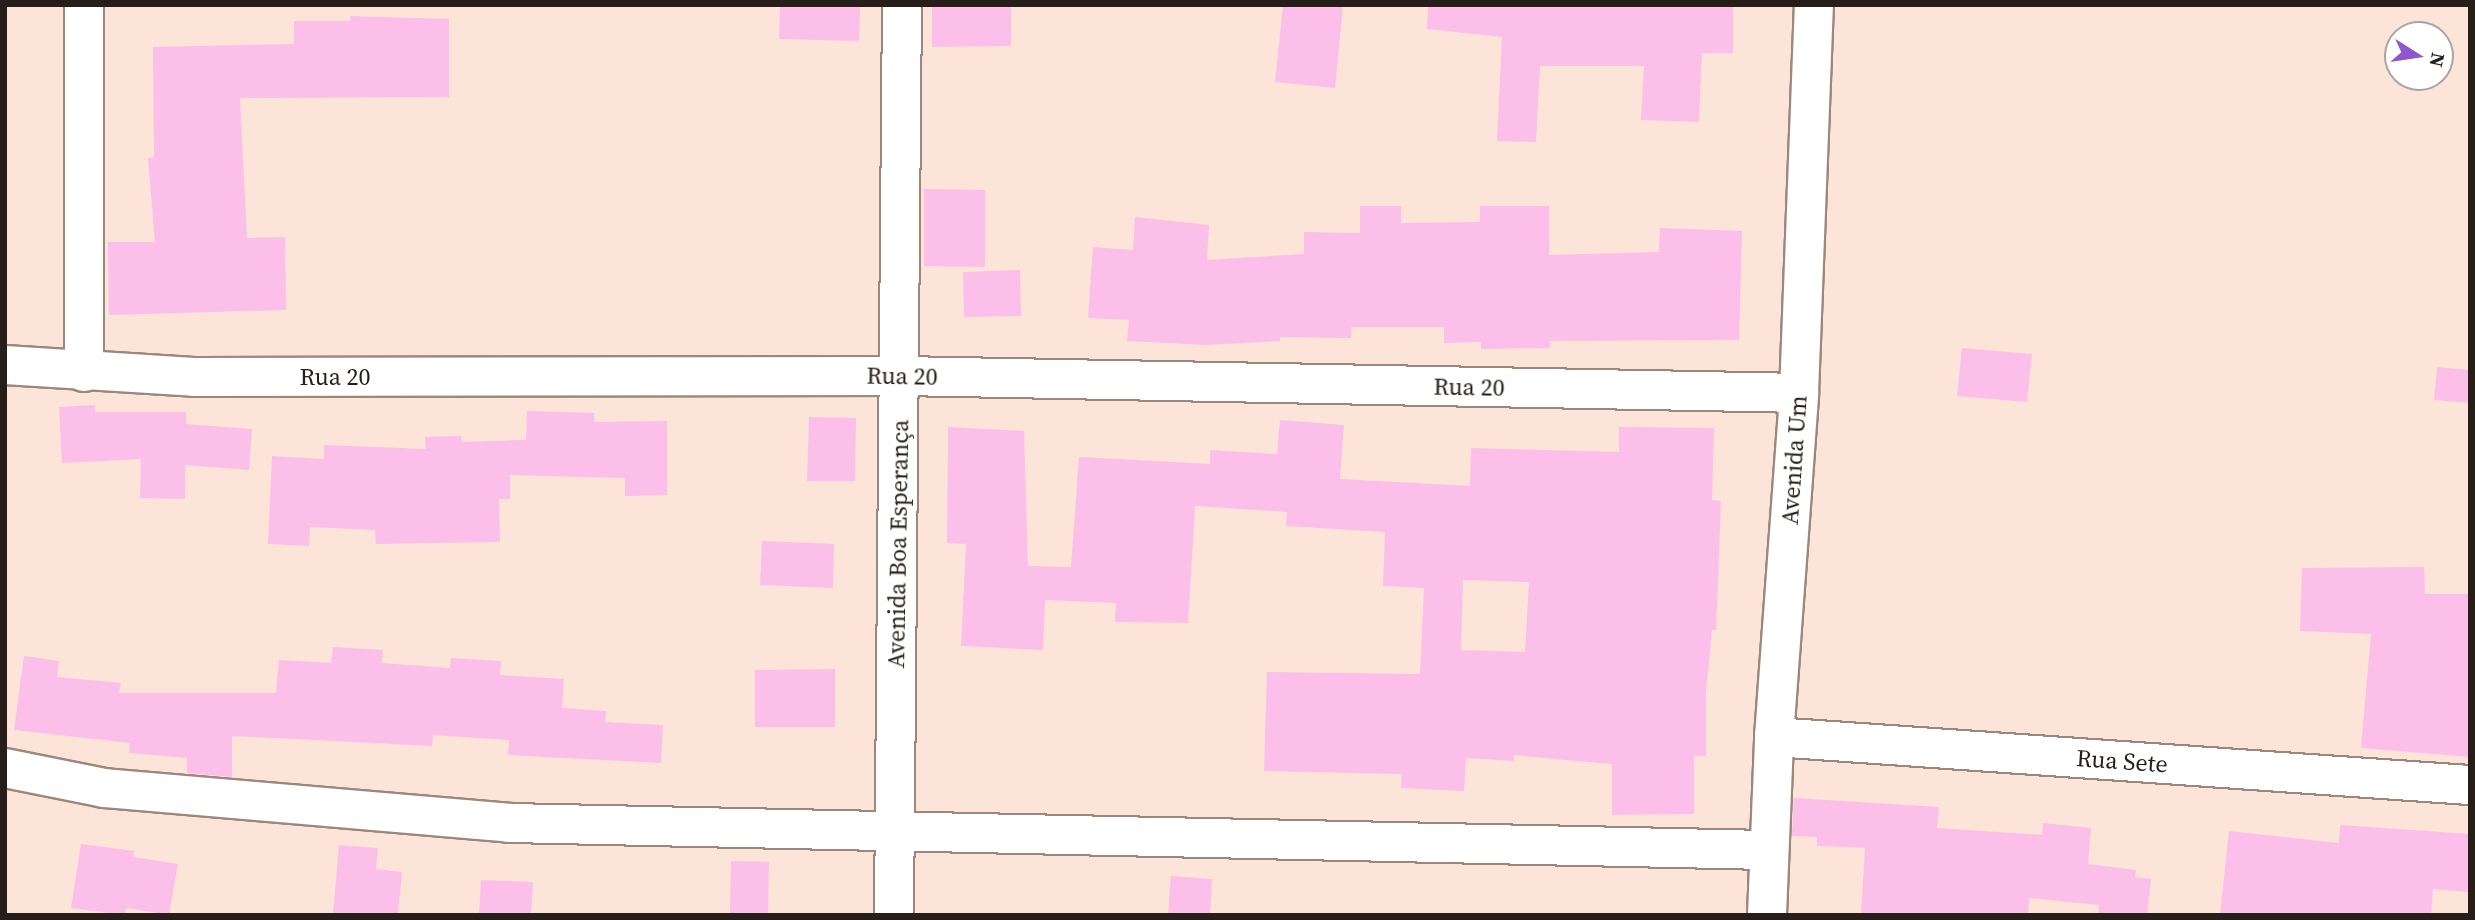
<!DOCTYPE html>
<meta charset="utf-8">
<style>
body{margin:0}
#map{position:relative;width:2475px;height:920px;overflow:hidden;background:#fce4d8;font-family:"Source Serif 4",serif}
div>[style]{position:absolute}
.building>*{inset:0;background:#fcbfea}
.roads{filter:drop-shadow(2px 0 #9d877c) drop-shadow(-2px 0 #9d877c) drop-shadow(0 2px #9d877c) drop-shadow(0 -2px #9d877c)}
.minor>*{height:38px;margin:-19px;padding:0 19px;transform-origin:19px;border-radius:19px;background:#fff}
span{translate:-50% -50%;white-space:nowrap;text-align:center;line-height:1.15;-webkit-text-stroke:5px #fff;paint-order:stroke}
.street-label{font-size:24px;color:#271e1a}
.frame{position:absolute;inset:0;border:7px solid #271e1a;pointer-events:none}
.north{position:absolute;left:2384px;top:21px;width:70px;height:70px;box-sizing:border-box;background:#fff;border:2px solid #a9a5a3;border-radius:50%;rotate:102deg;font-size:19px;font-weight:700;line-height:28px;text-align:center;color:#271e1a}
.north::after{content:'';display:block;margin:auto;width:24px;height:32px;background:#9156cd;clip-path:polygon(50% 0,100% 100%,50% 72%,0 100%)}
</style>
<div id="map">
<div class="building">
<div style="clip-path:polygon(780px 5px,860px 5px,859px 41px,779px 39px)"></div>
<div style="clip-path:polygon(932px 5px,1011px 5px,1011px 46px,932px 47px)"></div>
<div style="clip-path:polygon(1283px 5px,1343px 5px,1335px 88px,1275px 82px)"></div>
<div style="clip-path:polygon(1428px 5px,1733px 5px,1733px 53px,1702px 53px,1699px 122px,1641px 120px,1644px 66px,1540px 66px,1536px 142px,1497px 141px,1502px 37px,1427px 29px)"></div>
<div style="clip-path:polygon(350px 16px,449px 19px,449px 97px,240px 98px,247px 238px,285px 237px,286px 310px,109px 315px,108px 242px,155px 242px,148px 158px,154px 157px,153px 47px,294px 44px,294px 21px,350px 21px)"></div>
<div style="clip-path:polygon(924px 189px,985px 190px,985px 267px,924px 266px)"></div>
<div style="clip-path:polygon(1360px 206px,1401px 206px,1401px 223px,1480px 222px,1480px 206px,1549px 206px,1549px 255px,1659px 252px,1660px 228px,1742px 231px,1739px 340px,1550px 341px,1550px 348px,1481px 349px,1481px 342px,1444px 343px,1444px 327px,1351px 327px,1351px 338px,1280px 337px,1280px 341px,1206px 345px,1127px 341px,1129px 320px,1088px 318px,1093px 247px,1133px 250px,1135px 217px,1209px 225px,1207px 260px,1304px 254px,1304px 232px,1360px 233px)"></div>
<div style="clip-path:polygon(1020px 270px,1021px 316px,964px 317px,963px 272px)"></div>
<div style="clip-path:polygon(1962px 348px,2032px 354px,2027px 402px,1957px 396px)"></div>
<div style="clip-path:polygon(2437px 367px,2470px 370px,2470px 403px,2434px 400px)"></div>
<div style="clip-path:polygon(95px 405px,95px 412px,186px 412px,186px 424px,252px 429px,249px 470px,185px 465px,185px 499px,140px 498px,141px 459px,62px 463px,59px 407px)"></div>
<div style="clip-path:polygon(527px 411px,594px 413px,594px 422px,667px 421px,667px 495px,625px 496px,625px 478px,510px 475px,510px 499px,499px 499px,500px 542px,376px 544px,375px 530px,310px 527px,309px 546px,268px 544px,272px 456px,324px 459px,324px 445px,426px 449px,425px 437px,461px 436px,462px 442px,526px 440px)"></div>
<div style="clip-path:polygon(809px 417px,856px 418px,855px 481px,807px 481px)"></div>
<div style="clip-path:polygon(evenodd,1280px 420px,1344px 425px,1340px 479px,1470px 486px,1471px 448px,1619px 452px,1619px 427px,1714px 428px,1712px 500px,1721px 501px,1716px 630px,1712px 630px,1706px 693px,1706px 756px,1694px 756px,1694px 814px,1612px 815px,1612px 764px,1576px 761px,1514px 755px,1514px 761px,1466px 758px,1464px 791px,1401px 788px,1402px 774px,1264px 771px,1267px 672px,1420px 674px,1424px 588px,1383px 586px,1385px 532px,1286px 526px,1287px 512px,1195px 506px,1188px 623px,1115px 622px,1116px 603px,1045px 600px,1043px 650px,961px 646px,966px 544px,947px 543px,948px 427px,1024px 431px,1028px 566px,1071px 567px,1079px 457px,1210px 464px,1210px 450px,1277px 454px,1280px 420px,1463px 580px,1529px 582px,1525px 652px,1461px 650px,1463px 580px)"></div>
<div style="clip-path:polygon(762px 541px,834px 544px,833px 588px,760px 585px)"></div>
<div style="clip-path:polygon(2424px 567px,2425px 594px,2470px 594px,2470px 757px,2361px 748px,2371px 634px,2300px 631px,2302px 568px)"></div>
<div style="clip-path:polygon(333px 647px,383px 650px,382px 663px,450px 668px,451px 658px,501px 661px,500px 675px,564px 679px,562px 708px,606px 711px,605px 722px,663px 725px,661px 763px,508px 755px,509px 740px,433px 735px,432px 746px,232px 736px,232px 777px,187px 773px,187px 758px,129px 753px,130px 743px,14px 730px,24px 656px,59px 661px,57px 677px,121px 683px,119px 693px,276px 693px,279px 660px,331px 663px)"></div>
<div style="clip-path:polygon(835px 669px,835px 727px,755px 727px,755px 670px)"></div>
<div style="clip-path:polygon(1794px 798px,1939px 807px,1937px 828px,2042px 835px,2043px 823px,2091px 828px,2088px 864px,2136px 870px,2135px 877px,2151px 879px,2147px 915px,2098px 915px,2099px 905px,2029px 898px,2028px 915px,1861px 915px,1865px 848px,1817px 846px,1817px 837px,1792px 836px)"></div>
<div style="clip-path:polygon(2340px 825px,2470px 834px,2468px 892px,2433px 889px,2431px 915px,2220px 915px,2229px 831px,2339px 843px)"></div>
<div style="clip-path:polygon(81px 844px,134px 851px,133px 857px,178px 864px,169px 915px,126px 908px,125px 915px,71px 908px)"></div>
<div style="clip-path:polygon(339px 845px,378px 848px,376px 869px,402px 872px,398px 915px,333px 915px)"></div>
<div style="clip-path:polygon(731px 861px,769px 862px,768px 913px,730px 913px)"></div>
<div style="clip-path:polygon(1171px 876px,1212px 879px,1210px 915px,1168px 915px)"></div>
<div style="clip-path:polygon(481px 880px,533px 882px,531px 915px,479px 915px)"></div>
</div>
<div class="roads">
<div class="minor">
<div style="left:84px;top:5px;width:367px;rotate:90deg"></div>
<div style="left:5px;top:365px;width:189px;rotate:3.6deg"></div>
<div style="left:194px;top:377px;width:707px;rotate:-0.08deg"></div>
<div style="left:901px;top:376px;width:898px;rotate:1.08deg"></div>
<div style="left:1774px;top:737px;width:698px;rotate:3.95deg"></div>
<div style="left:5px;top:768px;width:101px;rotate:11.4deg"></div>
<div style="left:104px;top:788px;width:407px;rotate:4.9deg"></div>
<div style="left:509px;top:823px;width:1260px;rotate:1.23deg"></div>
<div style="left:894px;top:915px;width:910px;rotate:-89.5deg"></div>
<div style="left:1767px;top:915px;width:178px;rotate:-87.7deg"></div>
<div style="left:1774px;top:737px;width:345px;rotate:-85.8deg"></div>
<div style="left:1799px;top:393px;width:388px;rotate:-87.8deg"></div>
</div>
</div>
<div class="street-label">
<span style="left:902px;top:376px;rotate:1deg">Rua 20</span>
<span style="left:335px;top:377px">Rua 20</span>
<span style="left:1469px;top:387px;rotate:1deg">Rua 20</span>
<span style="left:1794px;top:460px;rotate:-86deg">Avenida Um</span>
<span style="left:898px;top:544px;rotate:-89deg">Avenida Boa Esperança</span>
<span style="left:2122px;top:761px;rotate:4deg">Rua Sete</span>
</div>
<div class="frame"></div>
<div class="north">N</div>
</div>
